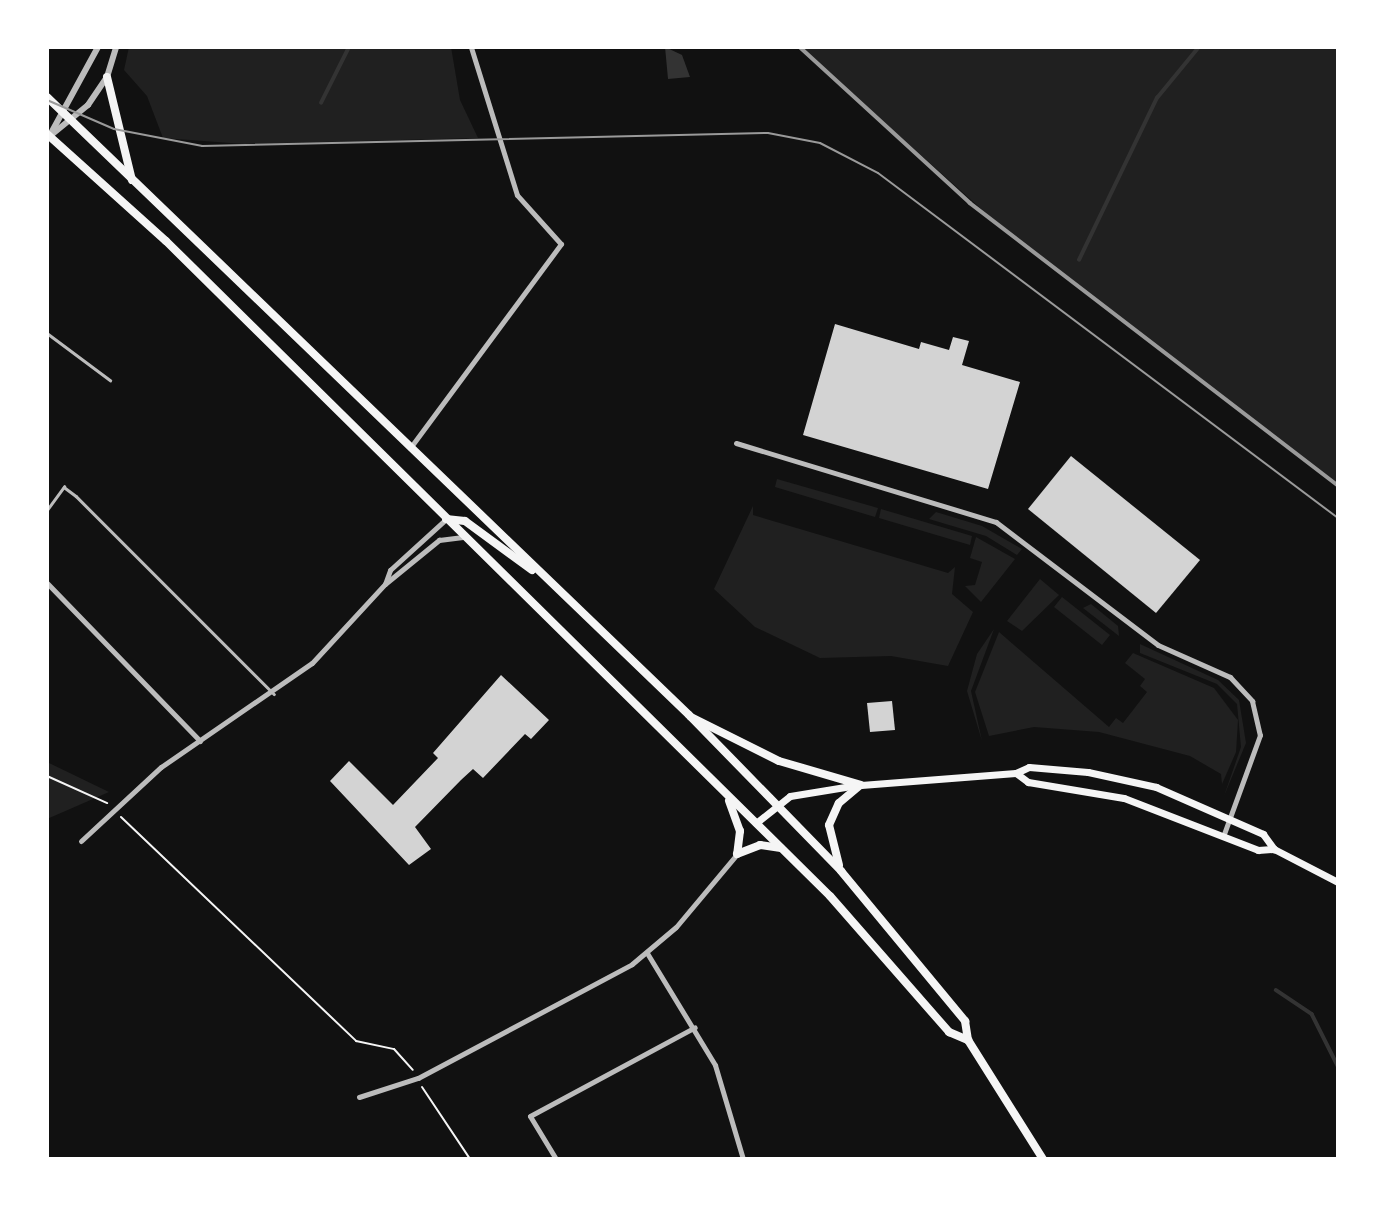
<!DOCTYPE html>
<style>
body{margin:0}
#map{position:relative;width:1385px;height:1206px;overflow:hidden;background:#111;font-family:Montserrat,sans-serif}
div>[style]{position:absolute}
.green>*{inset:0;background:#202020}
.water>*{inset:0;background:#333}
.stream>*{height:3.5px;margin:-1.75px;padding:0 1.75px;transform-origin:1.75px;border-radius:1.75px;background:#333}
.building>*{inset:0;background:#d3d3d3}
.path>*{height:2px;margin:-1px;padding:0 1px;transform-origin:1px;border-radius:1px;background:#f5f5f5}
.service>*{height:2.5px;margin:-1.25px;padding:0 1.25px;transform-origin:1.25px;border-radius:1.25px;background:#bcbcbc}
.minor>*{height:5px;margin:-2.5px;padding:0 2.5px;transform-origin:2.5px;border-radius:2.5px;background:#bcbcbc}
.tertiary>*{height:6px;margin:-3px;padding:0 3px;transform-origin:3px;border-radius:3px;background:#bcbcbc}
.secondary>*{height:7px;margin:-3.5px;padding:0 3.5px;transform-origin:3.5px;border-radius:3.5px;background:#f5f5f5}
.primary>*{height:8px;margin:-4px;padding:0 4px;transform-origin:4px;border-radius:4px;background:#f5f5f5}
.tram>*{height:2px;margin:-1px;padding:0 1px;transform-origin:1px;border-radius:1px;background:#9a9a9a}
.rail>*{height:3.5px;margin:-1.75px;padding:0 1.75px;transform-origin:1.75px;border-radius:1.75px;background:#9a9a9a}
span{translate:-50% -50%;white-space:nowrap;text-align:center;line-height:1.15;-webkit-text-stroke:5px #fff;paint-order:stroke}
.frame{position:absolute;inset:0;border:49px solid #fff;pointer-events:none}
</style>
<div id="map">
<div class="green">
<div style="clip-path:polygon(129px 47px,451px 47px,460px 100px,478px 138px,244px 144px,163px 138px,147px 96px,124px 70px)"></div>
<div style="clip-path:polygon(800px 47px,1338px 47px,1338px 485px,1016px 240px)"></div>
<div style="clip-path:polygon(777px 479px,878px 508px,875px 517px,775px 487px)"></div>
<div style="clip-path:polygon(753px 506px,753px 515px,948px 573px,955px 567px,952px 594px,973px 612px,948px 666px,891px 656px,820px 658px,755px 627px,714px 589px)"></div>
<div style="clip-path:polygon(881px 509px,972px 536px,970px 545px,879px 518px)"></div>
<div style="clip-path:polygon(936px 512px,982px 526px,1022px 549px,1017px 555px,986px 536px,929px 519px)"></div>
<div style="clip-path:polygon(976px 537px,1015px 559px,981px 602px,965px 586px,975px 585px,982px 562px,970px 558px)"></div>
<div style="clip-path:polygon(1040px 579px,1059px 595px,1022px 631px,1007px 621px)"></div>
<div style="clip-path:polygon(1062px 597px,1110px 635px,1102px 645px,1054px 607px)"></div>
<div style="clip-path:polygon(1091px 604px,1118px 626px,1119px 636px,1083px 608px)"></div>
<div style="clip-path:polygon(994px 629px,971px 691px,982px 741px,967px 691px,977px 654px)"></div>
<div style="clip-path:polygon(999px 632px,1109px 727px,1116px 718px,1123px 723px,1147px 692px,1140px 686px,1145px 679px,1125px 663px,1133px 653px,1214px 688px,1238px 720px,1236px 752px,1222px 784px,1221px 774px,1190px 756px,1099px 732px,1034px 727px,989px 736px,975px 692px)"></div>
<div style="clip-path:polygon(1140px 644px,1218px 680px,1239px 700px,1246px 743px,1224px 796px,1241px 747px,1237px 704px,1217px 684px,1140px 653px)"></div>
<div style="clip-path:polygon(47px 762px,109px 792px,47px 819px)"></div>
</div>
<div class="water">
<div style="clip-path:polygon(665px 47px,682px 55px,690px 77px,668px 79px)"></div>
</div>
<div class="stream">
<div style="left:321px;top:103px;width:63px;rotate:-63.4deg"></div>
<div style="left:1079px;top:260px;width:180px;rotate:-64.3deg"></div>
<div style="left:1157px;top:98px;width:66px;rotate:-50.5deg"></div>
<div style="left:1276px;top:990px;width:43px;rotate:33.7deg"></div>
<div style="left:1312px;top:1014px;width:58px;rotate:63.4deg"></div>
</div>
<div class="building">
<div style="clip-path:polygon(835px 324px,919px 349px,921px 342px,949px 350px,953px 337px,969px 341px,962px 365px,1020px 382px,988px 489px,803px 435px)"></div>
<div style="clip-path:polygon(1071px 456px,1200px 560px,1156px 613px,1028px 509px)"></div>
<div style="clip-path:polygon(501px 675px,549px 720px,531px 739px,525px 734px,483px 778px,473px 769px,461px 780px,415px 827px,431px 849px,409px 865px,330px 781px,349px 761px,393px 805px,438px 758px,433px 753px)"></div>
<div style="clip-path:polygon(892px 701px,895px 730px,870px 732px,867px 703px)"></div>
</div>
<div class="path">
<div style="left:47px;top:776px;width:66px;rotate:24.2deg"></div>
<div style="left:121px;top:817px;width:325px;rotate:43.6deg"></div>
<div style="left:356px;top:1041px;width:39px;rotate:12deg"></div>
<div style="left:394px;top:1049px;width:28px;rotate:48deg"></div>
<div style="left:422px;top:1087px;width:87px;rotate:56.3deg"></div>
</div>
<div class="service">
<div style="left:47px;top:333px;width:79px;rotate:36.7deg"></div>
<div style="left:47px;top:510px;width:29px;rotate:-54deg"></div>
<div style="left:64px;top:487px;width:15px;rotate:37deg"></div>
<div style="left:76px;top:496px;width:280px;rotate:45deg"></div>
</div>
<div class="minor">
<div style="left:736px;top:443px;width:272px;rotate:16.9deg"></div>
<div style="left:996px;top:522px;width:203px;rotate:37.2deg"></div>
<div style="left:1158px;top:645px;width:79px;rotate:24deg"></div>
<div style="left:1230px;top:677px;width:33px;rotate:47deg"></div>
<div style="left:1252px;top:701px;width:35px;rotate:77deg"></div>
<div style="left:1260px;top:735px;width:105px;rotate:110deg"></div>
<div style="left:410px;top:448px;width:254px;rotate:-53.5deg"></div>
<div style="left:561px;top:244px;width:66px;rotate:-131.9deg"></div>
<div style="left:517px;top:195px;width:155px;rotate:-107.3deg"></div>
<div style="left:47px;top:583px;width:220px;rotate:45.9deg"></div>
<div style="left:385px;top:584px;width:70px;rotate:-39.2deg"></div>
<div style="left:439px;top:540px;width:24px;rotate:-7deg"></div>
<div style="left:81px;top:841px;width:109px;rotate:-42.8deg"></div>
<div style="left:161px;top:767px;width:183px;rotate:-34.6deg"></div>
<div style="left:312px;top:663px;width:108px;rotate:-47.3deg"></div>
<div style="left:385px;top:584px;width:15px;rotate:-70deg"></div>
<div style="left:390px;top:570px;width:76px;rotate:-42.3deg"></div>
<div style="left:647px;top:953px;width:131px;rotate:58.7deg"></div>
<div style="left:715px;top:1065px;width:98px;rotate:73.4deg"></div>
<div style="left:359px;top:1097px;width:62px;rotate:-17.9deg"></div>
<div style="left:418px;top:1078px;width:242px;rotate:-28deg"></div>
<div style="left:632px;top:964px;width:57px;rotate:-40.1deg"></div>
<div style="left:676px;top:927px;width:95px;rotate:-50.1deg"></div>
<div style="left:556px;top:1159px;width:50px;rotate:-121.2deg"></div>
<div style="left:530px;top:1116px;width:187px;rotate:-28.3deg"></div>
</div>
<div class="tertiary">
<div style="left:50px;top:135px;width:100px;rotate:-61.4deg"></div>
<div style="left:50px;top:136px;width:49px;rotate:-39.2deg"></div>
<div style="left:88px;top:105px;width:34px;rotate:-56deg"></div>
<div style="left:107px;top:77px;width:31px;rotate:-73deg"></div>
</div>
<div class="secondary">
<div style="left:1016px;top:773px;width:14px;rotate:-25deg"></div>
<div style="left:1029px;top:767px;width:59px;rotate:4.8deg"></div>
<div style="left:1088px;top:772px;width:70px;rotate:12.4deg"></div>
<div style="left:1156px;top:787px;width:117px;rotate:23.7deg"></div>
<div style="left:1263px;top:834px;width:19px;rotate:54deg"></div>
<div style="left:1274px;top:849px;width:72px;rotate:27.3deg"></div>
<div style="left:861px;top:785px;width:155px;rotate:-4.4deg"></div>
<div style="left:1016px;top:773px;width:15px;rotate:37deg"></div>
<div style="left:1028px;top:782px;width:97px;rotate:9.5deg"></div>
<div style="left:1124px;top:798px;width:144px;rotate:21.2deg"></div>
<div style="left:1258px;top:850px;width:16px;rotate:-4deg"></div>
<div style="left:756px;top:823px;width:43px;rotate:-38.5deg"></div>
<div style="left:790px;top:796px;width:62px;rotate:-9.3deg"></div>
</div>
<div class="primary">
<div style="left:107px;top:77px;width:106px;rotate:76.4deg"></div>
<div style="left:47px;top:97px;width:891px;rotate:43.91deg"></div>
<div style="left:689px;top:715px;width:218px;rotate:45.7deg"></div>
<div style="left:841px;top:871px;width:195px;rotate:50.4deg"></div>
<div style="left:965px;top:1021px;width:19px;rotate:81deg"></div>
<div style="left:968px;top:1040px;width:141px;rotate:57.8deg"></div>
<div style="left:47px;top:134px;width:160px;rotate:42deg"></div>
<div style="left:166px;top:241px;width:933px;rotate:44.61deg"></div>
<div style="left:830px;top:896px;width:181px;rotate:48.8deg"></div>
<div style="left:949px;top:1032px;width:21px;rotate:23deg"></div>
<div style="left:446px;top:519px;width:19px;rotate:6deg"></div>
<div style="left:465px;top:521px;width:83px;rotate:36.2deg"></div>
<div style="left:691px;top:717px;width:98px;rotate:26.6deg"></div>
<div style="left:779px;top:761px;width:85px;rotate:16.3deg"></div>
<div style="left:729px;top:801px;width:32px;rotate:70deg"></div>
<div style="left:740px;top:831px;width:23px;rotate:97deg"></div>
<div style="left:737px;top:854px;width:25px;rotate:-21deg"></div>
<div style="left:760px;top:845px;width:21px;rotate:8deg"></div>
<div style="left:839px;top:865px;width:41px;rotate:-104deg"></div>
<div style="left:829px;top:825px;width:24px;rotate:-66deg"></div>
<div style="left:839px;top:803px;width:26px;rotate:-40deg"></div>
</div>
<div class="tram">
<div style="left:47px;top:100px;width:73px;rotate:23.4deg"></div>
<div style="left:114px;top:129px;width:90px;rotate:10.9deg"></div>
<div style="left:202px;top:146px;width:566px;rotate:-1.32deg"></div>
<div style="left:768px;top:133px;width:53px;rotate:10.9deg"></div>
<div style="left:820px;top:143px;width:65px;rotate:27.3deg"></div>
<div style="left:878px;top:173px;width:575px;rotate:36.87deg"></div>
</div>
<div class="rail">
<div style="left:800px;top:47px;width:231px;rotate:42.5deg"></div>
<div style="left:970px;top:203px;width:464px;rotate:37.5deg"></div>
</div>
<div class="frame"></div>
</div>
